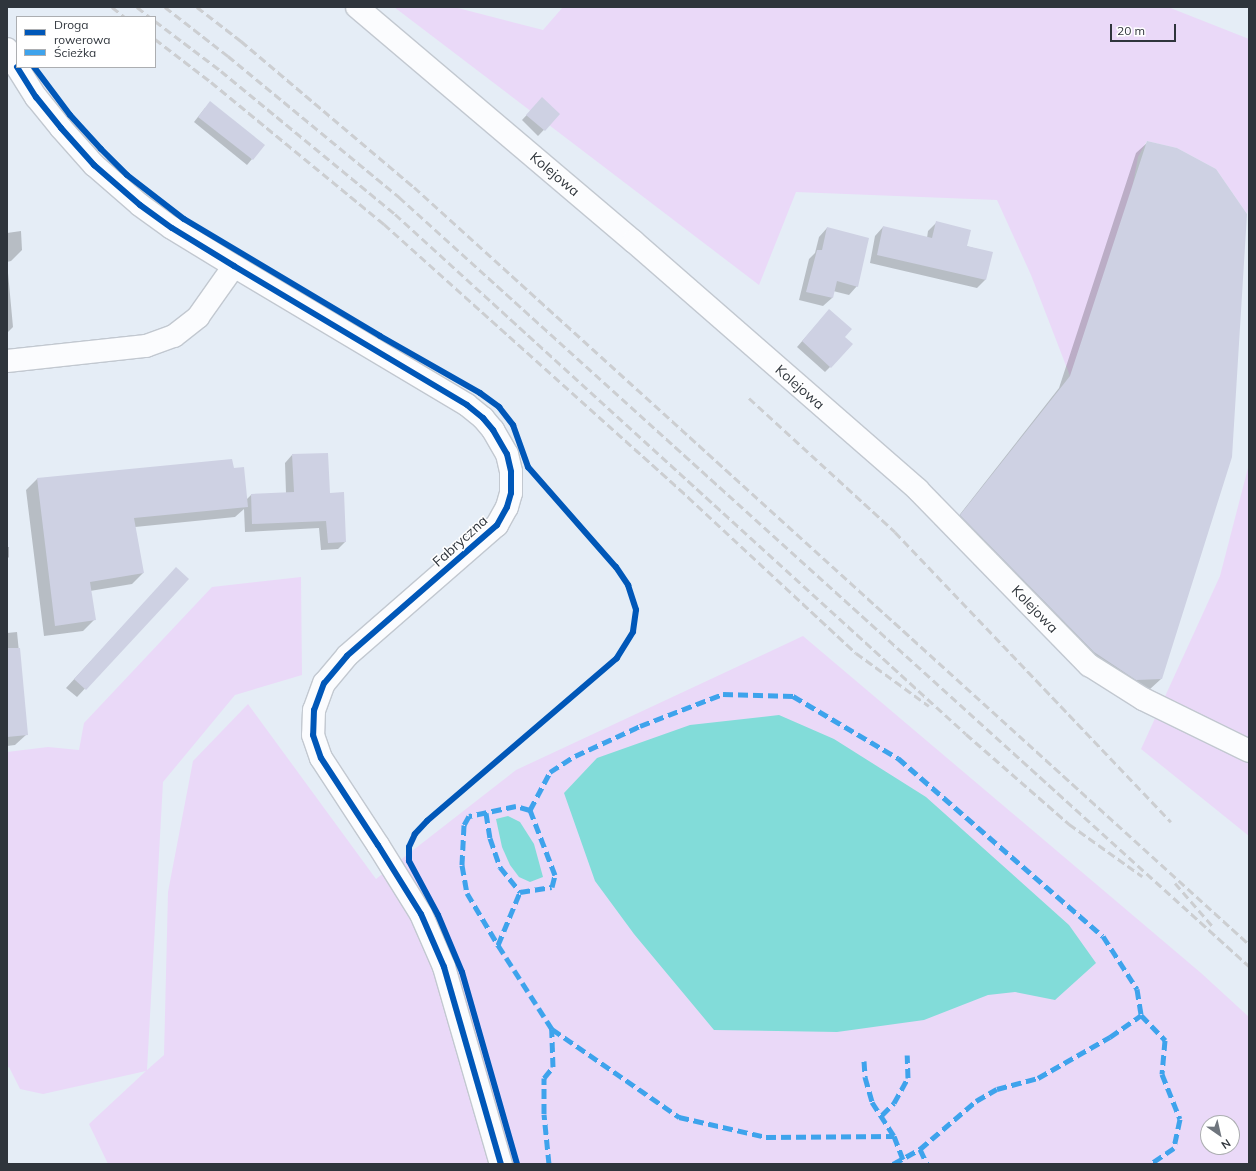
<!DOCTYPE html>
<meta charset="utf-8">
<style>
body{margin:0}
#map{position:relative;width:1256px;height:1171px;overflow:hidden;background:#e5edf6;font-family:Mulish,sans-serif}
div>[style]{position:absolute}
.green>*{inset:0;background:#ead9f8}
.water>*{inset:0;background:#82dcd9}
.shadow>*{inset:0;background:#0003}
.building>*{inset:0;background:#ced1e3}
.roads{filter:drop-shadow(1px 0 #c2c8d0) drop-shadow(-1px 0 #c2c8d0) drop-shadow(0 1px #c2c8d0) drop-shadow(0 -1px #c2c8d0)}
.minor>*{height:22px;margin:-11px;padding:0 11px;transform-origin:11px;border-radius:11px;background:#fbfcfe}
.rail>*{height:3px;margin-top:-1.5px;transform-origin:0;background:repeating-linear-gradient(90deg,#ccced1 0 8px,transparent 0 12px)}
.quiet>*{height:5px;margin-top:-2.5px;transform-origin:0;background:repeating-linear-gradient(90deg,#3ea3ec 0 10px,transparent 0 15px)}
.cycleway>*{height:6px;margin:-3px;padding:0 3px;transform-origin:3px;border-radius:3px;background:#0057b8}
span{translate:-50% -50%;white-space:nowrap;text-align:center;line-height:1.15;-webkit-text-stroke:3px #fff;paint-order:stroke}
.street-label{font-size:14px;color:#2f353c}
.frame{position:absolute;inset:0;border:8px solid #2f353c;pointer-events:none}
.legend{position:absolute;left:16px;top:16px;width:140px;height:52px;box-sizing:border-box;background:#fff;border:1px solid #acaeb1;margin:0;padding:5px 7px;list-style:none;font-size:12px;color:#2f353c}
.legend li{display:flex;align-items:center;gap:8px;height:20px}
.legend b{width:20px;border:1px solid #acaeb1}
.north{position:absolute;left:1200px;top:1115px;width:40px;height:40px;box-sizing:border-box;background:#fff;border:1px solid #acaeb1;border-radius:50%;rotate:146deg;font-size:11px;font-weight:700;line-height:16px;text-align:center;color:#2f353c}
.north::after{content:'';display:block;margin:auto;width:14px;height:18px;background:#6f757d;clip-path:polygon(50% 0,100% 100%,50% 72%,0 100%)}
.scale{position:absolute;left:1110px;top:24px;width:66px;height:18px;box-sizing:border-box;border:2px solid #2f353c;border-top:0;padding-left:5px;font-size:12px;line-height:14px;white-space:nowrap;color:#2f353c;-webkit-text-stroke:3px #fff;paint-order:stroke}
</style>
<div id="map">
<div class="green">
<div style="clip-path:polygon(394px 7px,454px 7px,543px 30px,563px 7px,1168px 7px,1249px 39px,1249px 202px,1247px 214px,1216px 169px,1177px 148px,1147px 141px,1138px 157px,1130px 200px,1070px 376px,1031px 275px,997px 200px,796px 192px,759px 285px)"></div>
<div style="clip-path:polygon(1249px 464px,1249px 836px,1141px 749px,1220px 576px)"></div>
<div style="clip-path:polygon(evenodd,301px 577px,302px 675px,235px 695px,163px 782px,147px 1070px,164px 1055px,168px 892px,193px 761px,248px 704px,376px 879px,516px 770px,803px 636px,1201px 973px,1249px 1017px,1249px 1164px,108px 1164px,89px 1124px,146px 1071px,43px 1094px,20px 1089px,9px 1067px,7px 1068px,7px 752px,48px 747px,79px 750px,84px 723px,212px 587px,301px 577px,1208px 1123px,1232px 1123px,1232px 1147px,1208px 1147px,1208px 1123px)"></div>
</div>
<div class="water">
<div style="clip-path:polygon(779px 715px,834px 739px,926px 797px,1069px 925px,1096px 963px,1055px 1000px,1015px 992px,988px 995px,924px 1020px,837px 1032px,714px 1030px,634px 934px,595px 881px,564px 793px,597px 758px,690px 725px)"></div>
<div style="clip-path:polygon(508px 816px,520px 822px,534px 844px,543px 877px,530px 882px,519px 877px,510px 865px,502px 847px,496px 819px)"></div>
</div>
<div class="shadow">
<div style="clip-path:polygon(537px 104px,559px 114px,538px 136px,522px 120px)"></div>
<div style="clip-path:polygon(205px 108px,252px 159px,247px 165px,194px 122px)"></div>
<div style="clip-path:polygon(1148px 142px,1161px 679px,1149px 690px,1125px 691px,950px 527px,1059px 388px,1136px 153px)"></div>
<div style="clip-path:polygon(937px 222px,966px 246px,992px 253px,985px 280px,977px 288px,870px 263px,875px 236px,883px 227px,927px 238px,928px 231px)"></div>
<div style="clip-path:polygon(827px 228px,857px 286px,849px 295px,833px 291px,832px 298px,823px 306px,799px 300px,809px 259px,815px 253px,819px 237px)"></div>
<div style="clip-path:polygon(21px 231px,22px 250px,11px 261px,7px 262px,13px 327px,7px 333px,7px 233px)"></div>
<div style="clip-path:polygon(824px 316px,844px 337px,830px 367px,825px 372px,797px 347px)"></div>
<div style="clip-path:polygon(292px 455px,329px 494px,345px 542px,338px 549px,321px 550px,319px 528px,245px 532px,244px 509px,235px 517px,135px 527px,143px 573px,132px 584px,90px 591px,94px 620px,83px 631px,44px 636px,26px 490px,37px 479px,233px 469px,246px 500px,251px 495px,286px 493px,285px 463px)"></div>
<div style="clip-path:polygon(7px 547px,9px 547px,9px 557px,7px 559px)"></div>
<div style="clip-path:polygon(168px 577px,187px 579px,77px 697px,66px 688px)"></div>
<div style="clip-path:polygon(17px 632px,27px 734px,15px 745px,7px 746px,7px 633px)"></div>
</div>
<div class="building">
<div style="clip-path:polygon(542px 97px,560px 114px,545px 131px,526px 115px)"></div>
<div style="clip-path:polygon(210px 101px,265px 145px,253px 160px,198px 117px)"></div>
<div style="clip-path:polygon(1147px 141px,1177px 148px,1216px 169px,1247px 214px,1232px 457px,1162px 679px,1136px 680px,1094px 652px,960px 515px,1070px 376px)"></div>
<div style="clip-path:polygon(936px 221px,971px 230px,967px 246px,993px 252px,986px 280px,877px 255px,883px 226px,932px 238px)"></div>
<div style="clip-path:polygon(827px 227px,869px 238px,858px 287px,837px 281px,833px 298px,806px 292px,817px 250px,822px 250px)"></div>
<div style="clip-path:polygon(829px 309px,852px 329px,845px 337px,853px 344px,831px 368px,802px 341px)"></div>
<div style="clip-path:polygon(328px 453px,330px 493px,344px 492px,346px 542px,328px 543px,326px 521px,252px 524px,251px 494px,294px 492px,292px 454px)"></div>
<div style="clip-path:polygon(232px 459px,234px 468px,244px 467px,248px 507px,134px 518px,144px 573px,90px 582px,96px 620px,55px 626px,37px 478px)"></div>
<div style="clip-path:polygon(176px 567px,189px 579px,86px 690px,74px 679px)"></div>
<div style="clip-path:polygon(7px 648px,20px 648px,28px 735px,7px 737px)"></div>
</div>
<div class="roads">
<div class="minor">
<div style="left:357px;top:7px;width:362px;rotate:40.3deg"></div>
<div style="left:633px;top:241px;width:378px;rotate:41.1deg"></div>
<div style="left:918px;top:490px;width:245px;rotate:45.7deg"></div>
<div style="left:1089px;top:665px;width:64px;rotate:32.2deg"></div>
<div style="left:1143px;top:699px;width:118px;rotate:26.1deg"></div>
<div style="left:7px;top:49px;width:21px;rotate:61deg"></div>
<div style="left:17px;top:67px;width:36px;rotate:58deg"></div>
<div style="left:36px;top:97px;width:40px;rotate:51deg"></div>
<div style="left:61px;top:128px;width:50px;rotate:48.3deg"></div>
<div style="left:94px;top:165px;width:61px;rotate:41deg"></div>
<div style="left:140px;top:205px;width:39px;rotate:36deg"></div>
<div style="left:172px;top:228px;width:73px;rotate:31.5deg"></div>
<div style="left:234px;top:266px;width:271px;rotate:30.8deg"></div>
<div style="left:467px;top:405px;width:21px;rotate:39deg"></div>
<div style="left:483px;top:418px;width:16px;rotate:50deg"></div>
<div style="left:493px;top:430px;width:28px;rotate:60deg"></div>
<div style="left:507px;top:454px;width:18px;rotate:77deg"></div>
<div style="left:511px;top:472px;width:21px;rotate:90deg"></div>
<div style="left:511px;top:493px;width:15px;rotate:106deg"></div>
<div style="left:507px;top:507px;width:21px;rotate:119deg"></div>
<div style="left:497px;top:525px;width:199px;rotate:138.9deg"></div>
<div style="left:347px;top:656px;width:35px;rotate:130deg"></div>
<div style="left:324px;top:683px;width:29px;rotate:110deg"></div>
<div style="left:314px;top:710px;width:25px;rotate:92deg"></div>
<div style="left:313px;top:735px;width:24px;rotate:71deg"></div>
<div style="left:321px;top:758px;width:104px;rotate:56.8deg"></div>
<div style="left:378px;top:845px;width:81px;rotate:58.1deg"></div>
<div style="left:421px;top:914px;width:58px;rotate:66.5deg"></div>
<div style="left:444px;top:967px;width:205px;rotate:73.9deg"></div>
<div style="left:7px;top:361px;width:140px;rotate:-6.2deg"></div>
<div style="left:146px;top:346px;width:30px;rotate:-20deg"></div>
<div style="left:174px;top:336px;width:31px;rotate:-38deg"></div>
<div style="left:198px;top:317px;width:62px;rotate:-54.8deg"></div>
</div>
</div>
<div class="rail">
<div style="left:112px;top:7px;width:16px;rotate:38deg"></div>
<div style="left:137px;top:7px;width:16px;rotate:38deg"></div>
<div style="left:165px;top:7px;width:80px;rotate:37.9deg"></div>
<div style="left:228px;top:56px;width:222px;rotate:39.5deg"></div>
<div style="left:399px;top:197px;width:1146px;rotate:42.14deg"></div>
<div style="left:197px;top:7px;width:56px;rotate:37.7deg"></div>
<div style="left:241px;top:41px;width:226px;rotate:40.2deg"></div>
<div style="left:414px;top:187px;width:1127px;rotate:42.2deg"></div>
<div style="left:155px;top:21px;width:83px;rotate:37.1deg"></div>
<div style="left:221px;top:71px;width:225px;rotate:39.4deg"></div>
<div style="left:395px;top:214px;width:772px;rotate:42.32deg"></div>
<div style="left:966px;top:734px;width:137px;rotate:41.1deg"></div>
<div style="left:1069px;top:824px;width:90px;rotate:35.5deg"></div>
<div style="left:155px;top:39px;width:71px;rotate:37.5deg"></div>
<div style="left:211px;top:82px;width:224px;rotate:39.4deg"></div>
<div style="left:384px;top:224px;width:409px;rotate:41.9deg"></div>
<div style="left:688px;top:497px;width:229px;rotate:42.9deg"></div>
<div style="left:856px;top:653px;width:90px;rotate:36deg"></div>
<div style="left:749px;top:398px;width:198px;rotate:42.5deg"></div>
<div style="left:895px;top:532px;width:400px;rotate:46.4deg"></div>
<div style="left:1175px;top:883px;width:60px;rotate:49.1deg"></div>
</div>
<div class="quiet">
<div style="left:530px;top:810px;width:43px;rotate:-62.2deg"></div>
<div style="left:550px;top:772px;width:30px;rotate:-33deg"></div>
<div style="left:575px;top:756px;width:72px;rotate:-24.8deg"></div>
<div style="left:640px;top:726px;width:89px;rotate:-21.1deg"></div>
<div style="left:723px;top:694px;width:70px;rotate:1.6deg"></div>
<div style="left:793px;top:696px;width:122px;rotate:30.6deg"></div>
<div style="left:898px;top:758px;width:271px;rotate:41deg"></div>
<div style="left:1103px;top:936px;width:63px;rotate:57.3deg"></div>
<div style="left:1137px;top:989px;width:26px;rotate:81deg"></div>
<div style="left:1141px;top:1015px;width:35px;rotate:46deg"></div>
<div style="left:1165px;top:1040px;width:34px;rotate:95deg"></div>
<div style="left:1162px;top:1074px;width:48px;rotate:68.2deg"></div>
<div style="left:1180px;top:1119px;width:30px;rotate:102deg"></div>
<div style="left:1174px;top:1148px;width:29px;rotate:146deg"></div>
<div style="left:486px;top:813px;width:25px;rotate:81deg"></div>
<div style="left:490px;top:838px;width:31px;rotate:71deg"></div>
<div style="left:500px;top:867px;width:32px;rotate:51deg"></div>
<div style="left:498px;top:945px;width:57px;rotate:-67.5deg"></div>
<div style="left:520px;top:892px;width:32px;rotate:-9deg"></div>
<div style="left:552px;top:887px;width:12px;rotate:-76deg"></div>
<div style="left:555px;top:875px;width:70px;rotate:-111deg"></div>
<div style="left:530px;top:810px;width:15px;rotate:-164deg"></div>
<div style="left:516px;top:806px;width:48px;rotate:168deg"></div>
<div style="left:469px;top:816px;width:10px;rotate:119deg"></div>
<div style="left:464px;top:825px;width:40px;rotate:92.9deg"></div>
<div style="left:462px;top:865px;width:28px;rotate:80deg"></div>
<div style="left:467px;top:893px;width:61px;rotate:59.2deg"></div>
<div style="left:498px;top:945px;width:100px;rotate:57.3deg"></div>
<div style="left:552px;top:1029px;width:155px;rotate:34.7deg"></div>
<div style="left:679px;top:1117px;width:89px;rotate:12.9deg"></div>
<div style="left:766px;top:1137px;width:128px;rotate:-0.4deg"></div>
<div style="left:864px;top:1061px;width:16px;rotate:86deg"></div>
<div style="left:865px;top:1077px;width:26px;rotate:74deg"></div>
<div style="left:872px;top:1102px;width:40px;rotate:57.1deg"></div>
<div style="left:894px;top:1136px;width:25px;rotate:69deg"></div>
<div style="left:882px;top:1115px;width:17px;rotate:-45deg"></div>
<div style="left:894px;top:1103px;width:29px;rotate:-61deg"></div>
<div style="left:908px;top:1078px;width:23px;rotate:-92deg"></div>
<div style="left:920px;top:1149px;width:17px;rotate:65deg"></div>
<div style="left:549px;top:1164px;width:50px;rotate:-95.7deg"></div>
<div style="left:544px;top:1114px;width:36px;rotate:-90deg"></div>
<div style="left:544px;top:1078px;width:14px;rotate:-51deg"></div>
<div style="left:553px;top:1067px;width:38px;rotate:-92deg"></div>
<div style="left:893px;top:1164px;width:31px;rotate:-29deg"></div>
<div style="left:920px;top:1149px;width:74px;rotate:-40.6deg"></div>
<div style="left:976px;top:1101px;width:24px;rotate:-30deg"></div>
<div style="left:997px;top:1089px;width:42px;rotate:-15deg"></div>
<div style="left:1038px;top:1078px;width:83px;rotate:-29.7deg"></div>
<div style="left:1110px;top:1037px;width:38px;rotate:-35deg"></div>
</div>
<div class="cycleway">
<div style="left:17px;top:67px;width:36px;rotate:58deg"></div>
<div style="left:36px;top:97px;width:40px;rotate:51deg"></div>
<div style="left:61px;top:128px;width:50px;rotate:48.3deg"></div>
<div style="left:94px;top:165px;width:61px;rotate:41deg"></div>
<div style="left:140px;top:205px;width:39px;rotate:36deg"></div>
<div style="left:172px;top:228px;width:73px;rotate:31.5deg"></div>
<div style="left:234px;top:266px;width:271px;rotate:30.8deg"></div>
<div style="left:467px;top:405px;width:21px;rotate:39deg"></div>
<div style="left:483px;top:418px;width:16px;rotate:50deg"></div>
<div style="left:493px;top:430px;width:28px;rotate:60deg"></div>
<div style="left:507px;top:454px;width:18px;rotate:77deg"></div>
<div style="left:511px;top:472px;width:21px;rotate:90deg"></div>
<div style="left:511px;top:493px;width:15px;rotate:106deg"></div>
<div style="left:507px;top:507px;width:21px;rotate:119deg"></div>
<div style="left:497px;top:525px;width:199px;rotate:138.9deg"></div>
<div style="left:347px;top:656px;width:35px;rotate:130deg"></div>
<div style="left:324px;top:683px;width:29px;rotate:110deg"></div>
<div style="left:314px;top:710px;width:25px;rotate:92deg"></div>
<div style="left:313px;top:735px;width:24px;rotate:71deg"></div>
<div style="left:321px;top:758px;width:104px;rotate:56.8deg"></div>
<div style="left:378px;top:845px;width:81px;rotate:58.1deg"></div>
<div style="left:421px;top:914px;width:58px;rotate:66.5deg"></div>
<div style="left:444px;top:967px;width:205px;rotate:73.9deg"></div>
<div style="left:34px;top:67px;width:60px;rotate:53.1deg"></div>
<div style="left:70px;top:115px;width:46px;rotate:47.6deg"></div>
<div style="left:101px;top:149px;width:37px;rotate:45deg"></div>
<div style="left:127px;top:175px;width:72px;rotate:37.7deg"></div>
<div style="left:184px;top:219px;width:228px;rotate:30.8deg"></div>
<div style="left:380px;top:336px;width:115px;rotate:29.7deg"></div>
<div style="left:480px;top:393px;width:24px;rotate:36deg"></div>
<div style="left:499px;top:407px;width:23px;rotate:52deg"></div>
<div style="left:513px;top:425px;width:45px;rotate:70.3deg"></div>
<div style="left:528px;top:467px;width:133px;rotate:48.7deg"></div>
<div style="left:616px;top:567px;width:22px;rotate:56deg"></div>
<div style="left:628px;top:585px;width:26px;rotate:72deg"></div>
<div style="left:636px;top:610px;width:22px;rotate:98deg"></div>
<div style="left:633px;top:632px;width:31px;rotate:122deg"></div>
<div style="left:617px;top:658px;width:250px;rotate:139.4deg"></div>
<div style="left:427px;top:821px;width:18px;rotate:133deg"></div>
<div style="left:415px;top:834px;width:14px;rotate:115deg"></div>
<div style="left:409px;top:847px;width:14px;rotate:90deg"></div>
<div style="left:409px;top:861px;width:61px;rotate:61.8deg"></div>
<div style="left:438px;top:915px;width:62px;rotate:67.2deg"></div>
<div style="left:462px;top:972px;width:200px;rotate:74deg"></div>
</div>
<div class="street-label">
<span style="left:555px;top:174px;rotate:40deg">Kolejowa</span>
<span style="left:800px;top:387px;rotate:41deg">Kolejowa</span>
<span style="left:460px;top:541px;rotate:-42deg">Fabryczna</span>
<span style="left:1035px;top:609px;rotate:46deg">Kolejowa</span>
</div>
<div class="frame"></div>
<ul class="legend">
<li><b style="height:5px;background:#0057b8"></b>Droga rowerowa</li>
<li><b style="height:5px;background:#3ea3ec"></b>Ścieżka</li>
</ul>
<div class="north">N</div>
<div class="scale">20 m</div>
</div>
